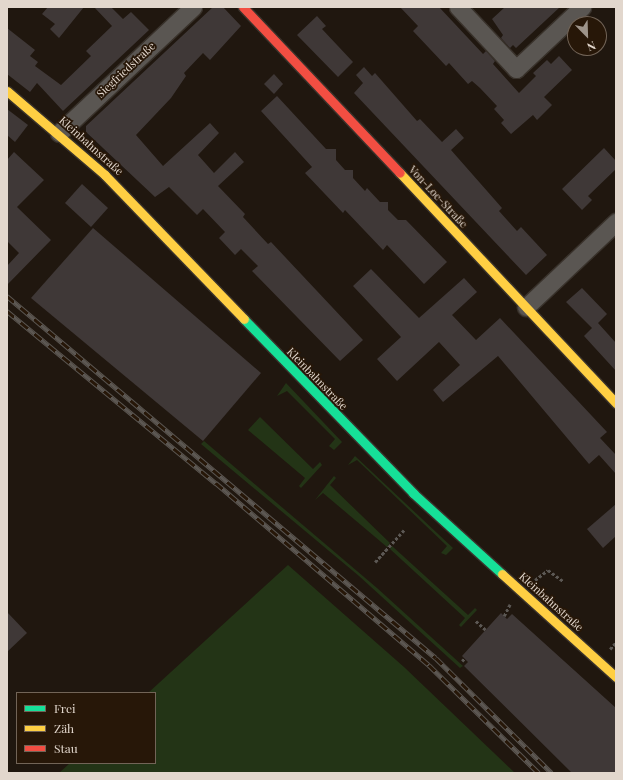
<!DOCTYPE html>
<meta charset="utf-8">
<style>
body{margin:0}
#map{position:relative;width:623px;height:780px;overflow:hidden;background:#20170f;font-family:"Playfair Display",serif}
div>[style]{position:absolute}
.green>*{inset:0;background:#233416}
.building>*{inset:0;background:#3f3837}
.path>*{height:2.5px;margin-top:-1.25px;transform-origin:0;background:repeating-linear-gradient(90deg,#5c5854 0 3px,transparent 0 5px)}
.roads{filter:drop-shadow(1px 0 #39322b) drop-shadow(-1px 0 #39322b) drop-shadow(0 1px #39322b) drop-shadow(0 -1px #39322b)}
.street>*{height:17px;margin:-8.5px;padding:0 8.5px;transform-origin:8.5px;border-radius:8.5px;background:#5a5652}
.fast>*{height:9px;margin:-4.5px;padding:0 4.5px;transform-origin:4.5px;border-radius:4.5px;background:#16e098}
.slow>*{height:9px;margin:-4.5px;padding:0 4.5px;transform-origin:4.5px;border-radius:4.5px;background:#ffcf43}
.jam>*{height:9px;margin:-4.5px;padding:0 4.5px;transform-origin:4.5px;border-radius:4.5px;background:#f24e42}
.rail>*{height:4.5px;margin-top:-2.25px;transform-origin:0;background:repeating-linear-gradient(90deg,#271708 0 9px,#5c5752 0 18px);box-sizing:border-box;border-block:1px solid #5c5752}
span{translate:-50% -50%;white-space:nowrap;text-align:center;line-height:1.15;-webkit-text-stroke:3.5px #271708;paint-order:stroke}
.street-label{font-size:11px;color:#e2d7cd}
.frame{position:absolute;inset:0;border:8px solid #e2d7cd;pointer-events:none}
.legend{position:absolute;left:16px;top:692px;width:140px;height:72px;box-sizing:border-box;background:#271708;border:1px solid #726457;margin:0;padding:5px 7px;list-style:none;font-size:12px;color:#e2d7cd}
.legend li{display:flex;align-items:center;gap:8px;height:20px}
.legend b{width:20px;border:1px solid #726457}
.north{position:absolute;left:567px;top:16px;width:40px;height:40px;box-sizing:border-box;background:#271708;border:1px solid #726457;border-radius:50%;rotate:157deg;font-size:11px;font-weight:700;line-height:16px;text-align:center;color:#e2d7cd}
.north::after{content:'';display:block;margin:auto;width:14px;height:18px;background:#9e948a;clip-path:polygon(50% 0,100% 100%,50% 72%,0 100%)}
</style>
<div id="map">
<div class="green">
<div style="clip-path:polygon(286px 383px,342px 442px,334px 450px,329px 446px,335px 439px,287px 391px,277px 396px)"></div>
<div style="clip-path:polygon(260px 417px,313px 469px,320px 462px,322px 465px,301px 488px,299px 486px,305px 478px,248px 430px)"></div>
<div style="clip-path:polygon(204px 441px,377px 588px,463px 666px,460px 668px,359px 576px,201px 444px)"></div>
<div style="clip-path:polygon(355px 456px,453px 548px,446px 555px,441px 553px,447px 546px,357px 460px,348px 465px)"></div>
<div style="clip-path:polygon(334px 476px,336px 478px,330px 485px,390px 543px,387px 547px,323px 493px,315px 500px)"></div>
<div style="clip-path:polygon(392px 546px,468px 615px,475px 608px,477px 610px,461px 627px,459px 625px,465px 618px,390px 549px)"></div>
<div style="clip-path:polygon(288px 565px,404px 667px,515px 773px,59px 773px,70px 763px,155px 763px,155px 693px,148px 693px)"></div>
</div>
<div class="building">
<div style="clip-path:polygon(48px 7px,84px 7px,59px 38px,50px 29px,55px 24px,42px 14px)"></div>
<div style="clip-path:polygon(94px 7px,111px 7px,123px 19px,131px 12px,149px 30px,63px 111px,37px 83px,30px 92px,7px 74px,7px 28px,35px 50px,30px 56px,38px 62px,35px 66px,61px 85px,91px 56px,86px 51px,112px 26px)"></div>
<div style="clip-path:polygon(213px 7px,223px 7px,241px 26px,210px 60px,203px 53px,184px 73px,186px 76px,171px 98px,136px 135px,163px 166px,210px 123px,219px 133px,198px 155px,214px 173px,235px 152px,244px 162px,218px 186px,245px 214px,243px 217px,268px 244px,271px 242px,363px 340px,340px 361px,252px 271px,258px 266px,241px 249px,235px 255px,219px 238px,225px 232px,203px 209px,197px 215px,169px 187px,155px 197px,86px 132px,86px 126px)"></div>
<div style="clip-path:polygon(400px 7px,439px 7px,483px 54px,486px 51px,495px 61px,493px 64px,519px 93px,536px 76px,533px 73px,547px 60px,551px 64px,559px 56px,572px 70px,544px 97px,552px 105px,537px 120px,533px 115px,511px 134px,501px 123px,504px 120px,494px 109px,497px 106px,480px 88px,472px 81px,468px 84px,449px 63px,446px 66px,413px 31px,418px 26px)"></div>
<div style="clip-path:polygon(505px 7px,560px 7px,516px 48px,513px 45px,510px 48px,501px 38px,503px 35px,492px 19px)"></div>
<div style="clip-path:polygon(317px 16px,326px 26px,322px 29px,353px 62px,338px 77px,297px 35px)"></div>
<div style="clip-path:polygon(364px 67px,372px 76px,375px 73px,417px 121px,420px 119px,442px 142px,456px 129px,464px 138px,451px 150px,502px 208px,499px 211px,517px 231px,521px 227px,547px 255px,526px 275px,354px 93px,363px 83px,356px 75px)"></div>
<div style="clip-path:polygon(274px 74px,283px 84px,274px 94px,264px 84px)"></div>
<div style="clip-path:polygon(277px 96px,326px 149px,336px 149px,336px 160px,345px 170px,353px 170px,353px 178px,365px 191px,367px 188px,380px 202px,388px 202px,388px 210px,398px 220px,406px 220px,447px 262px,424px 284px,387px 245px,383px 250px,345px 210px,343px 213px,305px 173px,312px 167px,261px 111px)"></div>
<div style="clip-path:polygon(7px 109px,28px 125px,15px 142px,7px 135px)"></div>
<div style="clip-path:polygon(604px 148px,616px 161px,616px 169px,588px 196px,592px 200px,582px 210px,562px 189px)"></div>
<div style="clip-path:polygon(14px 152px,44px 180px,17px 207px,51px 240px,7px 285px,7px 266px,19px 253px,7px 241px,7px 160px)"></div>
<div style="clip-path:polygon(82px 184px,108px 208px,91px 227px,65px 203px)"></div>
<div style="clip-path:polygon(93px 228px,261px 373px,203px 441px,31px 298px)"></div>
<div style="clip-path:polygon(371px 269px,419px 318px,464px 278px,477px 292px,452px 315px,476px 340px,500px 318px,607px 432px,600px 438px,616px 455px,616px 474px,599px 455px,589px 464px,498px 356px,443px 402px,433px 390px,460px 365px,439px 342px,397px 381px,377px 359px,401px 337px,353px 286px)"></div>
<div style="clip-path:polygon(582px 288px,607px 314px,598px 323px,616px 343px,616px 371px,584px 336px,592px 328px,566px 302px)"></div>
<div style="clip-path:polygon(616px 504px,616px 536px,603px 548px,587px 529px)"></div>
<div style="clip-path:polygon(7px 612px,27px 633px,7px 652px)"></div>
<div style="clip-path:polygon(501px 613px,507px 619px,512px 614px,616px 708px,616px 773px,572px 773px,464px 666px,468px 662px,462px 656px)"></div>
</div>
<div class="path">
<div style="left:375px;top:562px;width:43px;rotate:-47.8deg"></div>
<div style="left:535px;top:580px;width:16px;rotate:-38deg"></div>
<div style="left:548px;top:570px;width:19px;rotate:36deg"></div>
<div style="left:504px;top:616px;width:13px;rotate:-63deg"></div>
<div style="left:476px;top:621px;width:13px;rotate:42deg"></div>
<div style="left:610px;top:649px;width:9px;rotate:-49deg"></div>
<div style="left:462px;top:661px;width:3px;rotate:-45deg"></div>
</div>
<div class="roads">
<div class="street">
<div style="left:458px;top:7px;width:85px;rotate:46.9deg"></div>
<div style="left:516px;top:69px;width:91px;rotate:-43.2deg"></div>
<div style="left:59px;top:133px;width:184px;rotate:-43.2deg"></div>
<div style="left:526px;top:307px;width:124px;rotate:-43.4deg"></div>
</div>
<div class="fast">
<div style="left:244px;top:319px;width:243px;rotate:45.8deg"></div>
<div style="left:413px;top:493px;width:120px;rotate:42.3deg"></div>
</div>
<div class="slow">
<div style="left:7px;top:91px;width:129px;rotate:40.6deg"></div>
<div style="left:105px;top:175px;width:200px;rotate:46deg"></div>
<div style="left:400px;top:173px;width:316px;rotate:46.8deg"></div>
<div style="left:502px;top:574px;width:154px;rotate:42.1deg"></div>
</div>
<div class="jam">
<div style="left:243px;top:7px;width:228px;rotate:46.6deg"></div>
</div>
</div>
<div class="rail">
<div style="left:7px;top:296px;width:561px;rotate:40.16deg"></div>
<div style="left:436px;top:658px;width:163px;rotate:44.8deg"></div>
<div style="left:7px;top:311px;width:271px;rotate:39.5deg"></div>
<div style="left:216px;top:483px;width:280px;rotate:40.5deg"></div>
<div style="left:429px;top:665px;width:154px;rotate:44.5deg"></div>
</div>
<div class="street-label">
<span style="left:126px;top:70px;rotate:-43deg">Siegfriedstraße</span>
<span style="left:91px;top:146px;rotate:42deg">Kleinbahnstraße</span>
<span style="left:438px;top:197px;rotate:47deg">Von-Loe-Straße</span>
<span style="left:317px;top:379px;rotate:46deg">Kleinbahnstraße</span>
<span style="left:551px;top:602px;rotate:42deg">Kleinbahnstraße</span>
</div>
<div class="frame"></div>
<ul class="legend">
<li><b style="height:5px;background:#16e098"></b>Frei</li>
<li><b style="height:5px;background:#ffcf43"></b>Zäh</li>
<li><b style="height:5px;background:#f24e42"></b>Stau</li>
</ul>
<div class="north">N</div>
</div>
